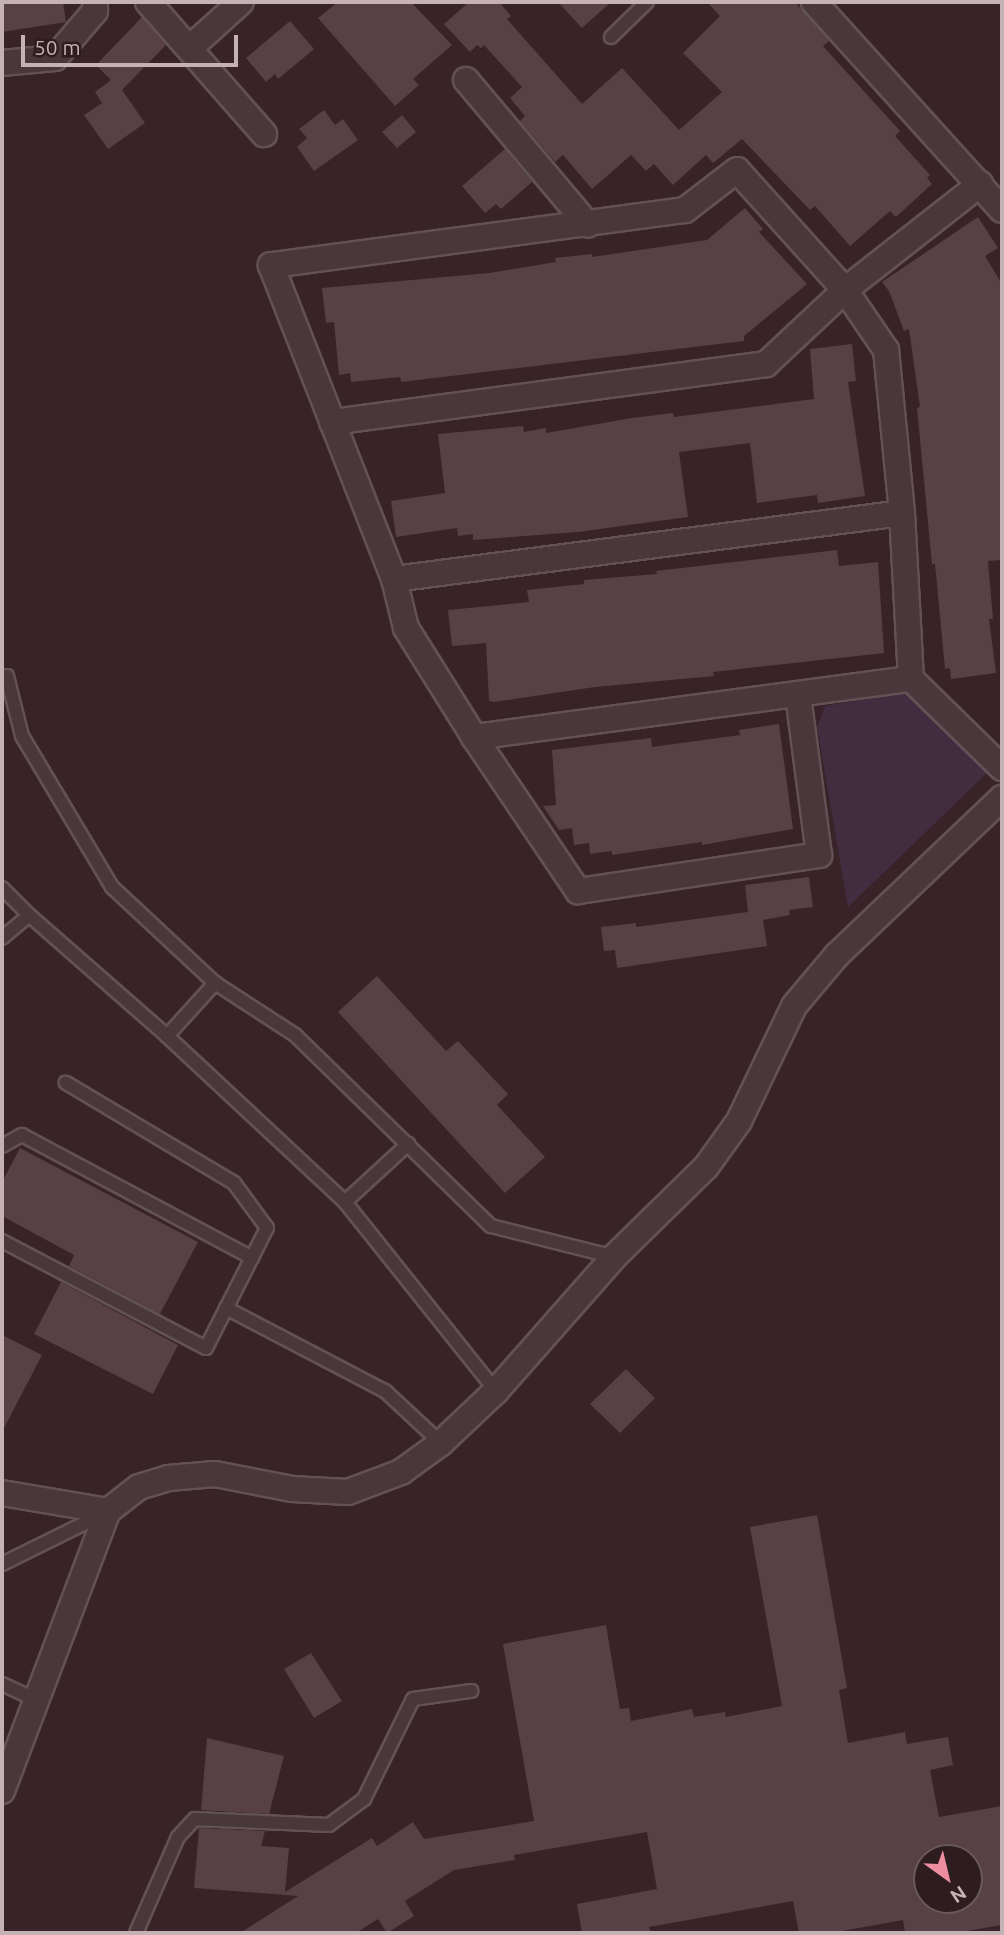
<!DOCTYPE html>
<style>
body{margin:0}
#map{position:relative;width:1004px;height:1935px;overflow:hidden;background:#382328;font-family:Ubuntu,sans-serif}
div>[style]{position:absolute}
.green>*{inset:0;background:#412d3f}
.building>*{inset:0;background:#574046}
.roads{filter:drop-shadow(2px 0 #635255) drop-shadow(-2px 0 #635255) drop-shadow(0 2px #635255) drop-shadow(0 -2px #635255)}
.service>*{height:12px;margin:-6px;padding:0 6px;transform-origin:6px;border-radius:6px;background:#48373b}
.minor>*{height:24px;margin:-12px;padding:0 12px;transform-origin:12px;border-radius:12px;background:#48373b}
span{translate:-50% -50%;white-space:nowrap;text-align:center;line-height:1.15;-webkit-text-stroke:5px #2d1c20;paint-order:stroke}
.frame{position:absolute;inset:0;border:4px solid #c4b2b5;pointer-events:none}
.north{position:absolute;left:913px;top:1844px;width:70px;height:70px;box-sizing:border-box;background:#2d1c20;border:2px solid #69585c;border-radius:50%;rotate:146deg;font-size:19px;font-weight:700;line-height:28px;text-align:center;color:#c4b2b5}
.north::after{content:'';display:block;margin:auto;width:24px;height:32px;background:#ee8da0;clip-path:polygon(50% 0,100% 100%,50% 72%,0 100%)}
.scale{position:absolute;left:21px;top:35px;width:217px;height:32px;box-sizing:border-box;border:4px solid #c4b2b5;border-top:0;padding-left:9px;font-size:21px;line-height:24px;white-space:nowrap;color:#c4b2b5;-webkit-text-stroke:5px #2d1c20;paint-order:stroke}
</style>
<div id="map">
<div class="green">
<div style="clip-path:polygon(911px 692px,990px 770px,848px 907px,817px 727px,825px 706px)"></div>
</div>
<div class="building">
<div style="clip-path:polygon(2px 2px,63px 2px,66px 22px,2px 32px)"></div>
<div style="clip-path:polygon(338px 2px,411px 2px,452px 45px,413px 79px,419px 85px,395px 106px,318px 18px)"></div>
<div style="clip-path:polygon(469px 2px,499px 2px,511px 16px,507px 19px,582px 104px,622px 68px,679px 130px,722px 92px,683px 53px,720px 16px,707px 2px,795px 2px,829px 41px,823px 46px,900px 131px,895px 136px,930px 175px,927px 178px,932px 184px,896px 217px,890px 211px,850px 246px,815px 206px,810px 210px,742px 139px,713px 163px,706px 155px,673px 185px,654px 164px,646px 171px,631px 155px,592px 189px,563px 155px,555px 162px,520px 121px,525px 116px,510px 98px,522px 87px,484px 45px,481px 48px,477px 45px,470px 52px,444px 24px)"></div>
<div style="clip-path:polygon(558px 2px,611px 2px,582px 28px)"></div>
<div style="clip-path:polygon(142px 17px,166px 45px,122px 90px,145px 123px,108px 149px,84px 115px,102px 103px,95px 92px,111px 80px,96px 65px)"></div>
<div style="clip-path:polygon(290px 21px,314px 49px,278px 79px,275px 74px,266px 82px,246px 58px)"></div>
<div style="clip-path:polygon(324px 110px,335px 125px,343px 119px,358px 140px,314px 171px,297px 147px,307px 138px,299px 129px)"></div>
<div style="clip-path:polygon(402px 115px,416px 132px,397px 148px,382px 132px)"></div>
<div style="clip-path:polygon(505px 149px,532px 182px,501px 209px,496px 204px,485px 213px,462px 186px)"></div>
<div style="clip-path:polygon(745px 208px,763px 229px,759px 232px,807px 284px,744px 336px,744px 341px,401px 382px,400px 377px,351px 382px,350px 373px,339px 375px,334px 322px,326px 323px,322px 288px,489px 273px,556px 262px,555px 258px,592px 254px,592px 257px,707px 240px)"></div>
<div style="clip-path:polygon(978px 217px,998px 248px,985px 256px,1002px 284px,1002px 560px,988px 561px,993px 619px,989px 619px,996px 673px,951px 679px,950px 668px,945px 669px,935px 564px,932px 564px,917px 408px,920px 407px,909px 329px,904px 331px,889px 291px,882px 282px)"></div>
<div style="clip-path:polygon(852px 344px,856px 381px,848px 382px,865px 496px,818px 503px,817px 495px,757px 503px,750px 443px,679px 452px,688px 517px,578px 532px,473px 540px,473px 534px,458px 536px,457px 528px,396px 537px,391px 501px,445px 493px,438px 434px,523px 426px,524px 432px,546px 428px,546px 433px,632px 418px,673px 413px,674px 417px,814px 399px,810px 349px)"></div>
<div style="clip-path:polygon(837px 550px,839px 566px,878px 562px,884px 653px,713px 672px,714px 676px,595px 687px,494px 702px,489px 701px,486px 643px,452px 646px,448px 610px,529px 602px,527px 590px,584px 584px,584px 580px,657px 574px,656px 571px)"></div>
<div style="clip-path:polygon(779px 724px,793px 829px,702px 845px,702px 842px,612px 855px,612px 851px,590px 854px,589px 843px,574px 845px,572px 828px,559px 830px,543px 806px,556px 805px,552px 750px,651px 738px,652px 747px,740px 735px,739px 730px)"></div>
<div style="clip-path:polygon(809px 877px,813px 907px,789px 910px,790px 915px,763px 920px,767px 946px,617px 968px,615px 950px,604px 951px,601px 927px,636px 923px,636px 927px,748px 912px,745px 885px)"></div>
<div style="clip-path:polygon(377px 976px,446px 1051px,458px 1041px,508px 1094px,497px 1105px,545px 1157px,505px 1193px,338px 1012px)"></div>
<div style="clip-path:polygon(20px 1148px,198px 1242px,160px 1314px,69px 1266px,74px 1255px,2px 1216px,2px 1182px)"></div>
<div style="clip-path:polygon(61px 1282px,178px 1345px,153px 1394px,34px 1334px)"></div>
<div style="clip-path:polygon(2px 1335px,42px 1355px,2px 1432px)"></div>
<div style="clip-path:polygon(626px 1369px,655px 1398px,620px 1433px,590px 1404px)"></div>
<div style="clip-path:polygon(evenodd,817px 1515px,847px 1688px,839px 1690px,848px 1743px,905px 1732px,907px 1744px,948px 1737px,953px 1765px,930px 1770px,939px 1817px,1002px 1806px,1002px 1925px,955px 1933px,905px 1933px,903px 1920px,831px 1933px,799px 1933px,793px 1901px,649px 1927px,651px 1933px,582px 1933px,577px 1904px,657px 1889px,647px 1832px,514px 1855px,515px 1860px,454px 1870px,405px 1901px,414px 1916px,387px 1933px,378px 1919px,356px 1933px,240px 1933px,298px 1896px,194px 1888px,199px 1828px,265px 1831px,261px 1846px,289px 1848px,285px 1892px,372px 1838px,377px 1846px,413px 1822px,424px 1839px,534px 1821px,503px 1644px,606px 1625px,620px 1709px,629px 1708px,631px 1721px,692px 1709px,694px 1717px,725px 1712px,726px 1717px,782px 1706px,750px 1527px,817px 1515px,927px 1858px,969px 1858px,969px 1900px,927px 1900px,927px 1858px)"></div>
<div style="clip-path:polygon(311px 1653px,342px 1701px,314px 1718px,284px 1669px)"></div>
<div style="clip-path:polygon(207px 1738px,284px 1756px,269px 1814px,201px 1810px)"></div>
</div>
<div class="roads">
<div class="service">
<div style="left:611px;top:37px;width:50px;rotate:-44.2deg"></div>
<div style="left:7px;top:676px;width:62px;rotate:76deg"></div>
<div style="left:22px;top:736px;width:176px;rotate:59.2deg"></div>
<div style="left:112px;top:887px;width:141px;rotate:43deg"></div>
<div style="left:2px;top:888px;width:38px;rotate:45deg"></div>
<div style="left:2px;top:938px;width:35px;rotate:-40deg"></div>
<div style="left:29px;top:915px;width:184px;rotate:41.2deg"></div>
<div style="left:167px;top:1036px;width:72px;rotate:-47.8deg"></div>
<div style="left:215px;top:983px;width:95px;rotate:33deg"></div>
<div style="left:295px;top:1035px;width:274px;rotate:44.3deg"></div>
<div style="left:491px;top:1226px;width:127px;rotate:14.1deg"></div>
<div style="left:167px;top:1036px;width:243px;rotate:43deg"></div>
<div style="left:345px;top:1202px;width:242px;rotate:51.4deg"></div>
<div style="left:2px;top:1146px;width:23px;rotate:-29deg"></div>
<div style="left:22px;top:1135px;width:261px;rotate:28.1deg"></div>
<div style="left:345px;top:1202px;width:86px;rotate:-42.6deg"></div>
<div style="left:2px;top:1241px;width:230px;rotate:27.7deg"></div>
<div style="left:206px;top:1348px;width:135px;rotate:-63.1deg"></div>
<div style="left:267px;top:1228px;width:56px;rotate:-126.3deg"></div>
<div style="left:234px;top:1183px;width:196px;rotate:-149.2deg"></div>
<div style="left:226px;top:1308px;width:179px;rotate:27.6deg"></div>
<div style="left:385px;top:1391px;width:76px;rotate:42.9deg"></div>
<div style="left:2px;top:1564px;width:115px;rotate:-26.3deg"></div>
<div style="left:2px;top:1684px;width:38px;rotate:25deg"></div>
<div style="left:136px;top:1933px;width:105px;rotate:-66.4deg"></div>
<div style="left:178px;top:1837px;width:25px;rotate:-47deg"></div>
<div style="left:195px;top:1819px;width:134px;rotate:2.6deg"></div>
<div style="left:329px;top:1825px;width:44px;rotate:-36.6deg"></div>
<div style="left:364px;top:1799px;width:111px;rotate:-63.9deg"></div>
<div style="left:413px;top:1699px;width:59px;rotate:-7.9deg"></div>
</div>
<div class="minor">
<div style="left:148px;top:2px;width:176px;rotate:48.7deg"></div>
<div style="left:814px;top:2px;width:280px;rotate:47.9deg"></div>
<div style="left:191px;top:47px;width:67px;rotate:-42deg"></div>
<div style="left:2px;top:63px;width:53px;rotate:-5.4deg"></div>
<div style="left:55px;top:58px;width:62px;rotate:-49.6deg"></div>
<div style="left:95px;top:11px;width:9px;rotate:-90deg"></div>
<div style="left:466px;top:80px;width:189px;rotate:49.9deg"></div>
<div style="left:332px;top:422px;width:438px;rotate:-7.6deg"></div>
<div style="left:766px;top:364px;width:108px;rotate:-43.1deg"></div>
<div style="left:845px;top:290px;width:172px;rotate:-38.1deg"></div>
<div style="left:394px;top:579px;width:512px;rotate:-7.4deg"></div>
<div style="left:911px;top:679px;width:127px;rotate:44.4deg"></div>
<div style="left:474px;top:737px;width:441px;rotate:-7.6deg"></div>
<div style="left:911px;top:679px;width:166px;rotate:-93.1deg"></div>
<div style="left:902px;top:513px;width:164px;rotate:-95.6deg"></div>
<div style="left:886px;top:350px;width:73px;rotate:-124.3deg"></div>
<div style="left:845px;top:290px;width:161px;rotate:-132deg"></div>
<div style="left:737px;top:170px;width:66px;rotate:142.4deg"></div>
<div style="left:685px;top:210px;width:418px;rotate:172.4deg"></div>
<div style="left:271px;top:265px;width:337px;rotate:68.6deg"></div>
<div style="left:394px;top:579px;width:50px;rotate:76.2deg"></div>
<div style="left:406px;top:628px;width:128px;rotate:58deg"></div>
<div style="left:474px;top:737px;width:186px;rotate:56deg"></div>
<div style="left:578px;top:891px;width:244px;rotate:-8.5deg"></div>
<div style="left:819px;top:855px;width:160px;rotate:-97.5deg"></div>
<div style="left:2px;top:1493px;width:108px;rotate:9.6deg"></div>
<div style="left:2px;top:1791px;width:299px;rotate:-69.3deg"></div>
<div style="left:108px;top:1511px;width:39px;rotate:-38deg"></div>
<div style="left:139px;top:1487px;width:30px;rotate:-17deg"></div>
<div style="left:168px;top:1478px;width:47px;rotate:-4.9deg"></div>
<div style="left:215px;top:1474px;width:78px;rotate:11deg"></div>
<div style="left:292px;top:1489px;width:56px;rotate:3.1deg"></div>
<div style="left:348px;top:1492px;width:57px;rotate:-20.7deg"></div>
<div style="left:401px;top:1472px;width:49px;rotate:-35.9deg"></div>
<div style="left:441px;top:1443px;width:76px;rotate:-43.4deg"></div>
<div style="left:496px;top:1391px;width:179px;rotate:-48.6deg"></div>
<div style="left:614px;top:1257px;width:129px;rotate:-44.4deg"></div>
<div style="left:706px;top:1167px;width:57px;rotate:-54.3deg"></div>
<div style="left:739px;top:1121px;width:127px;rotate:-64.4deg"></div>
<div style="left:794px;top:1006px;width:67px;rotate:-49.9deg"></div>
<div style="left:837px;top:955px;width:228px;rotate:-43.6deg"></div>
</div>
</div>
<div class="frame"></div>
<div class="north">N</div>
<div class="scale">50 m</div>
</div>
